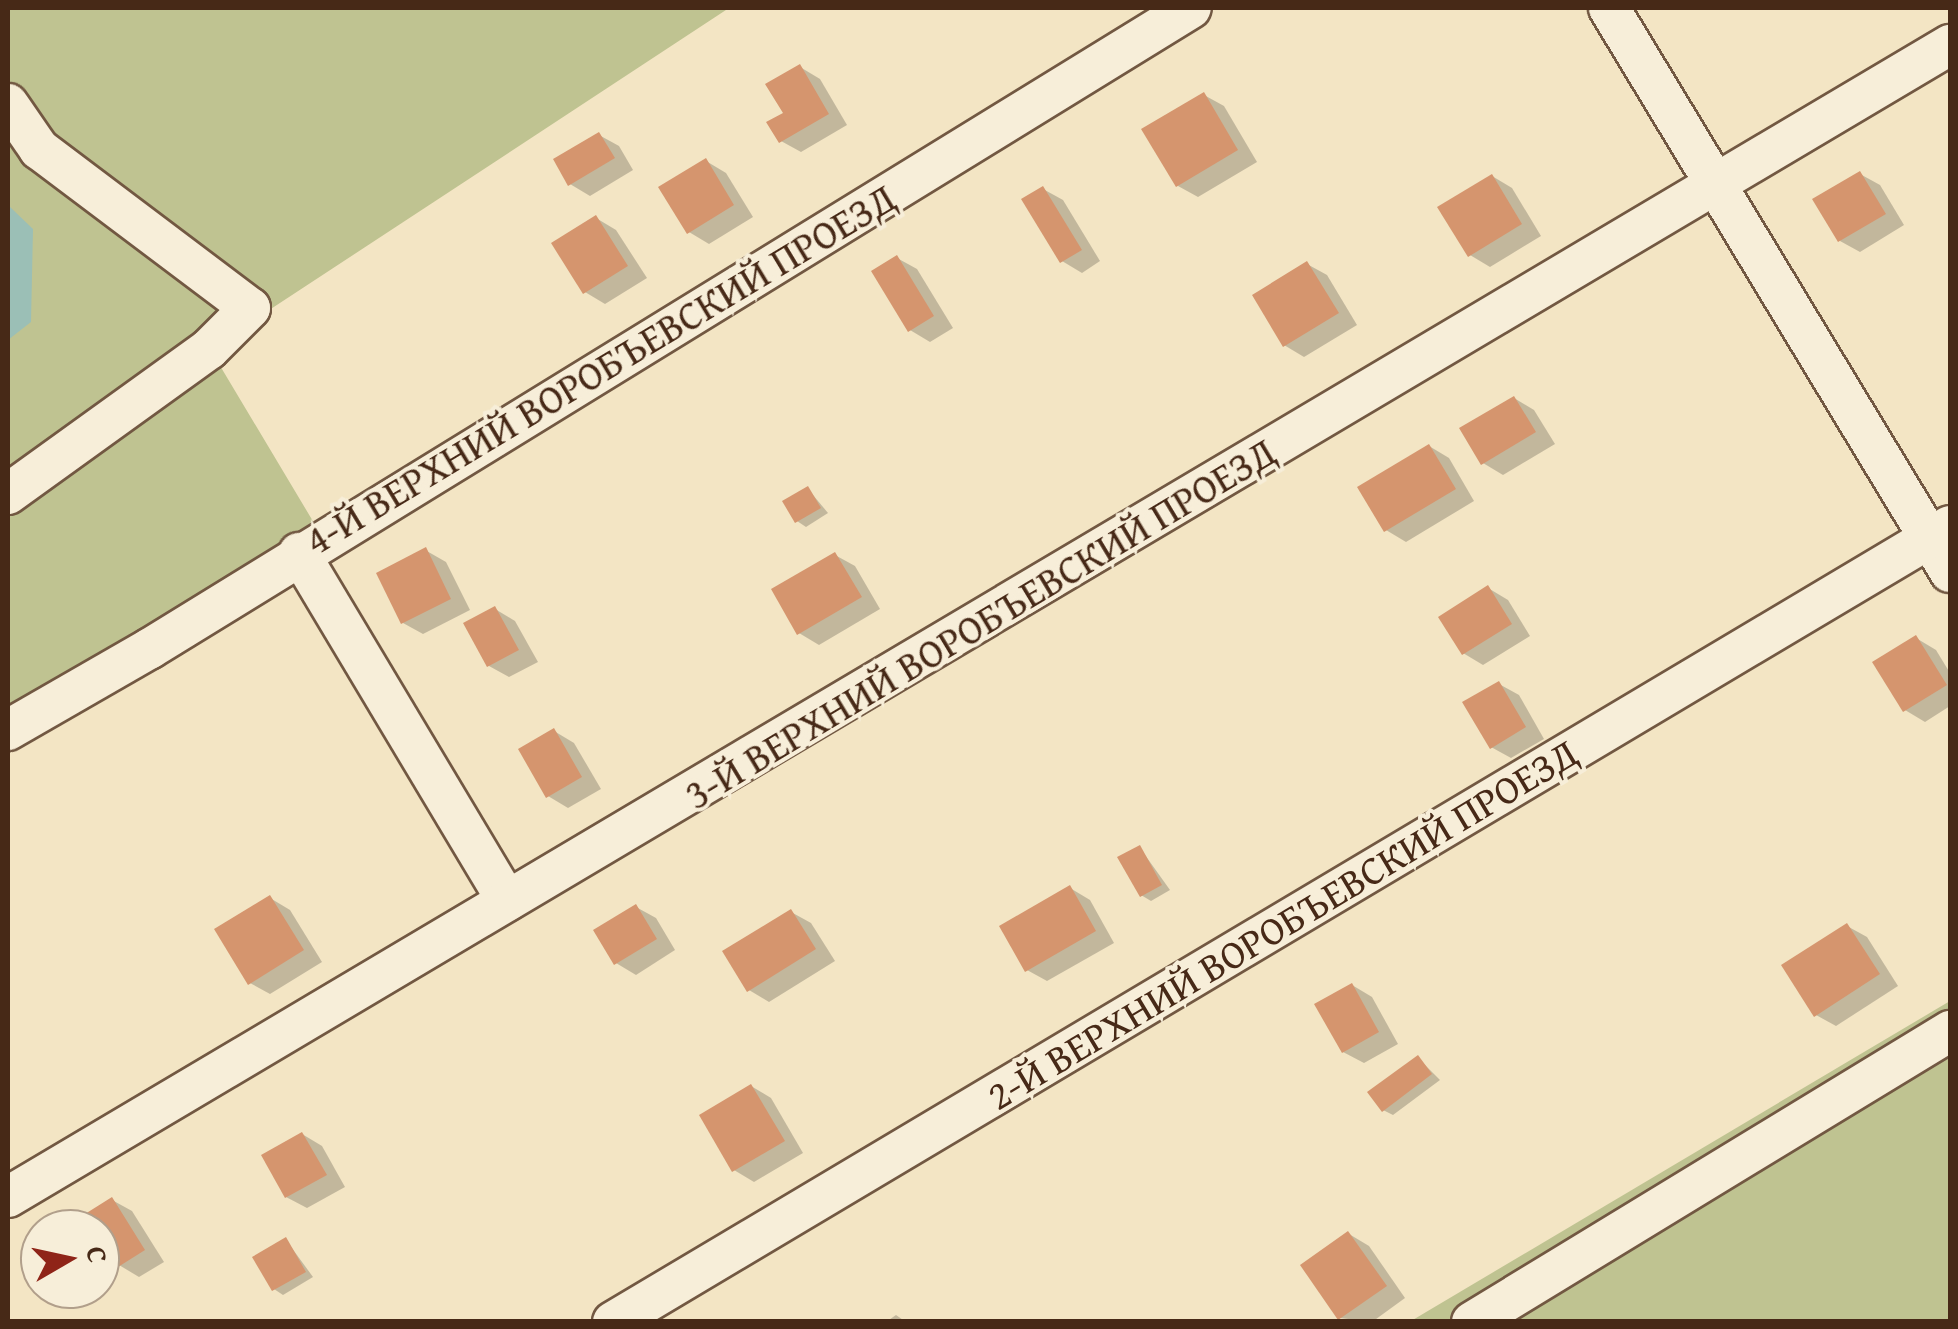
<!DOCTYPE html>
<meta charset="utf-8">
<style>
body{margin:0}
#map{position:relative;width:1958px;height:1329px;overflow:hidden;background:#f3e5c4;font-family:"Gentium Book Plus",serif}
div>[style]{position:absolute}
.green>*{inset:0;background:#bfc391}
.water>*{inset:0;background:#9bbfb6}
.shadow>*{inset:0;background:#0003}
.building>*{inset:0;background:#d5956e}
.roads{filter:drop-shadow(2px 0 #725842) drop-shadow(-2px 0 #725842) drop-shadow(0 2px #725842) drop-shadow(0 -2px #725842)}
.minor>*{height:40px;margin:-20px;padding:0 20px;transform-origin:20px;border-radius:20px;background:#f7eed9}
span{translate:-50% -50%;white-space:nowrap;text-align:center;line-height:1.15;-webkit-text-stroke:8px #f7eed9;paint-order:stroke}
.street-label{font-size:40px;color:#472917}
.frame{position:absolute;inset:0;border:10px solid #472917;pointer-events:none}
.north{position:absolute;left:20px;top:1209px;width:100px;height:100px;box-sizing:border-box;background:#f7eed9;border:2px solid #b19f8b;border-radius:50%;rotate:81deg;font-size:28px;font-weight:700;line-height:40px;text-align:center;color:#472917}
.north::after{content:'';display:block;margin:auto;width:35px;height:45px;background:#8f2418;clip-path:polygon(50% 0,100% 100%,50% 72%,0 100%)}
</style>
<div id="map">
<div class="green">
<div style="clip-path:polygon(8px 8px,729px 8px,210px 349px,323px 538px,8px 730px)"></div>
<div style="clip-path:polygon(1950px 1001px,1950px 1321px,1411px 1321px)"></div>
</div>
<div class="water">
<div style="clip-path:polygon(8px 205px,33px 229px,31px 322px,8px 340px)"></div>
</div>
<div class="shadow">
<div style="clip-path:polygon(800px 67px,820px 79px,847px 125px,801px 152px,781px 141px)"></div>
<div style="clip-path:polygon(1204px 95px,1224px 106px,1257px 162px,1198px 197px,1178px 186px)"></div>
<div style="clip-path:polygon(599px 135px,619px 146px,633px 170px,590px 196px,570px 184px)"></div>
<div style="clip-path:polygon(706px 161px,726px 173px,753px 217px,709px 244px,689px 232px)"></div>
<div style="clip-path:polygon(1860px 174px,1880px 185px,1904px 225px,1860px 252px,1840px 241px)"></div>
<div style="clip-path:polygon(1492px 176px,1512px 188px,1541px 236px,1490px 267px,1470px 255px)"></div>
<div style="clip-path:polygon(1043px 189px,1063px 200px,1100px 261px,1082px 273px,1062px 261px)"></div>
<div style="clip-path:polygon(596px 218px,616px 230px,647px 278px,605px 304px,585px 292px)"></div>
<div style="clip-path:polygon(897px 258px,917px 269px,953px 328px,930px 342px,910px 330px)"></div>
<div style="clip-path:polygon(1307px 264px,1327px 275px,1357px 325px,1304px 357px,1284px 345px)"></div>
<div style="clip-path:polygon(1514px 398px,1534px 410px,1555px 444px,1503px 475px,1483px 463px)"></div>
<div style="clip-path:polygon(1429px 446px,1449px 458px,1474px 501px,1406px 542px,1386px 530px)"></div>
<div style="clip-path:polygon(808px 489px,828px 513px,806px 527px,797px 521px)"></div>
<div style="clip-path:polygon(425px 550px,446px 562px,470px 610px,423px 634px,403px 623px)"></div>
<div style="clip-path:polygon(835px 555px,855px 566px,880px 609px,819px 645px,799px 633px)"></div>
<div style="clip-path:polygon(1488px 588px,1508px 600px,1530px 636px,1483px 665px,1463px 653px)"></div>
<div style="clip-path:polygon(495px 609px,515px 621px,538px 662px,509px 677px,489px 666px)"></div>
<div style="clip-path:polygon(1916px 638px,1936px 650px,1950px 673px,1950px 706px,1925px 722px,1905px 710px)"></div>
<div style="clip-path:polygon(1499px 684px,1519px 695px,1544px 739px,1511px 758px,1491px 747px)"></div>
<div style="clip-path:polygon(554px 731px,574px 743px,601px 789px,568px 808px,548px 796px)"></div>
<div style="clip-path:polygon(1140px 848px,1170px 890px,1151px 901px,1141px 895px)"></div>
<div style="clip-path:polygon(1070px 888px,1090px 900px,1114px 943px,1047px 981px,1027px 970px)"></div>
<div style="clip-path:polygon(270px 898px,290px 910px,322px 962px,270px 994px,250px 983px)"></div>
<div style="clip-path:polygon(636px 907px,656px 918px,675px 950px,636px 975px,616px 963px)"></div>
<div style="clip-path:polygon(791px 912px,811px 923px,835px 961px,769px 1002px,749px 990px)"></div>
<div style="clip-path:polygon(1847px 926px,1867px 937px,1898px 986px,1836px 1026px,1816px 1015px)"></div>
<div style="clip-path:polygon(1352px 985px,1372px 997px,1398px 1044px,1364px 1063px,1343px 1052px)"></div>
<div style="clip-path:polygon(1418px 1058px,1440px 1080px,1393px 1115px,1383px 1110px)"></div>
<div style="clip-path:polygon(751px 1086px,771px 1098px,803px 1153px,754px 1182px,734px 1170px)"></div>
<div style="clip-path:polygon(302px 1134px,322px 1146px,345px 1187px,307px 1208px,286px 1197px)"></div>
<div style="clip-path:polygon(112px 1200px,132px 1211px,164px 1262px,139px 1277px,119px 1265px,88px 1214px)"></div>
<div style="clip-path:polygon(1349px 1234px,1369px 1246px,1405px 1298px,1372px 1322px,1340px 1318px)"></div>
<div style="clip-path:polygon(286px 1240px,313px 1277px,283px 1295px,274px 1289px)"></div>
<div style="clip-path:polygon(896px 1315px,906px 1322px,886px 1322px)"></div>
</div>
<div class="building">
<div style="clip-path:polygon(800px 64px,829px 114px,779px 143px,766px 122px,783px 113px,765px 84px)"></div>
<div style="clip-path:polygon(1204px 92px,1238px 150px,1176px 187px,1141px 129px)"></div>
<div style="clip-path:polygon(599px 132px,615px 158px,568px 186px,553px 159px)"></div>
<div style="clip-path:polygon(706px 158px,734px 205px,687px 234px,658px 187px)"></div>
<div style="clip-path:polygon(1860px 171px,1886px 214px,1838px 242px,1812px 199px)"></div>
<div style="clip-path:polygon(1492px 174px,1522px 224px,1468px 257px,1437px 207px)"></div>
<div style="clip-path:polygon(1043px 186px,1082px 250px,1060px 263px,1021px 199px)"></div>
<div style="clip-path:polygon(596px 215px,628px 266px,583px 294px,551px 243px)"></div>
<div style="clip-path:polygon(897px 255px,934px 316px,908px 332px,871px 271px)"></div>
<div style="clip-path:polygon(1307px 261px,1339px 313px,1283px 347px,1252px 295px)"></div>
<div style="clip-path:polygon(1514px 396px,1536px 432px,1481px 465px,1459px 428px)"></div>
<div style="clip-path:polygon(1429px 444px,1456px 489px,1384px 532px,1357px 487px)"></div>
<div style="clip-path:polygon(808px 486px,821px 508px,795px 523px,782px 501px)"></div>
<div style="clip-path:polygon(426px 547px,451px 599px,401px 624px,376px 573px)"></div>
<div style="clip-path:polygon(835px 552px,862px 597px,797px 635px,771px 589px)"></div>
<div style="clip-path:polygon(1488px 585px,1512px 624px,1462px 655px,1438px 617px)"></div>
<div style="clip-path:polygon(495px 606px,519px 650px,487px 667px,463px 623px)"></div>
<div style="clip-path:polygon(1916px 635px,1947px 685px,1903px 712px,1872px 662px)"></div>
<div style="clip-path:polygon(1499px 681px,1526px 727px,1490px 749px,1462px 702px)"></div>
<div style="clip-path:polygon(554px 728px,582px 777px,546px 798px,518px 749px)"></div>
<div style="clip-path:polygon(1140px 845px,1162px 885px,1140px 897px,1117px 857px)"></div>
<div style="clip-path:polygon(1070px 885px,1096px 931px,1025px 972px,999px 926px)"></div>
<div style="clip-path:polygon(270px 895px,304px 950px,248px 985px,214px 929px)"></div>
<div style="clip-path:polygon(636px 904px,657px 939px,614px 965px,593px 930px)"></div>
<div style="clip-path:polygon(791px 909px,816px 949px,747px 992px,722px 951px)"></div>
<div style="clip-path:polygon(1847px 923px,1880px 974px,1814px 1017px,1781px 965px)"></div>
<div style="clip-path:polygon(1352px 983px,1379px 1032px,1342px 1053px,1314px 1004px)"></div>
<div style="clip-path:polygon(1418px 1055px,1432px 1074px,1382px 1112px,1367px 1092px)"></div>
<div style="clip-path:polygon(751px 1084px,785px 1141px,732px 1172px,699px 1115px)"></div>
<div style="clip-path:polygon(302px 1132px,327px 1175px,285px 1198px,261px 1155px)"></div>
<div style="clip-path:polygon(112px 1197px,145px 1250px,118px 1267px,100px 1229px,85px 1214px)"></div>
<div style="clip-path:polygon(1348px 1231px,1387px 1286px,1338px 1320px,1300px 1265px)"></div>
<div style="clip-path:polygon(286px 1237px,306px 1272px,272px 1291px,252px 1257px)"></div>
</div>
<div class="roads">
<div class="minor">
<div style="left:1609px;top:8px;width:659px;rotate:58.84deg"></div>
<div style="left:8px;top:104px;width:55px;rotate:55.4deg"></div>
<div style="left:39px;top:149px;width:264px;rotate:37deg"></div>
<div style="left:250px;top:308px;width:58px;rotate:135deg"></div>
<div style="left:209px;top:349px;width:248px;rotate:144.2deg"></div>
<div style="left:299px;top:553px;width:405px;rotate:59.1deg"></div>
<div style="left:8px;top:730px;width:163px;rotate:-29.9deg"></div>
<div style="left:149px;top:649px;width:1223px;rotate:-31.6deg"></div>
<div style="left:8px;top:1197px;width:2258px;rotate:-30.68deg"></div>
<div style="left:613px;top:1322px;width:1556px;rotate:-30.77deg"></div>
<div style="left:1472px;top:1322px;width:560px;rotate:-31.33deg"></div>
</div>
</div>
<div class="street-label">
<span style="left:600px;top:369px;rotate:-31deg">4-Й ВЕРХНИЙ ВОРОБЪЕВСКИЙ ПРОЕЗД</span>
<span style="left:980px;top:623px;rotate:-31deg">3-Й ВЕРХНИЙ ВОРОБЪЕВСКИЙ ПРОЕЗД</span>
<span style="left:1282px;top:924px;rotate:-31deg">2-Й ВЕРХНИЙ ВОРОБЪЕВСКИЙ ПРОЕЗД</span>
</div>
<div class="frame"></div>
<div class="north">С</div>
</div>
